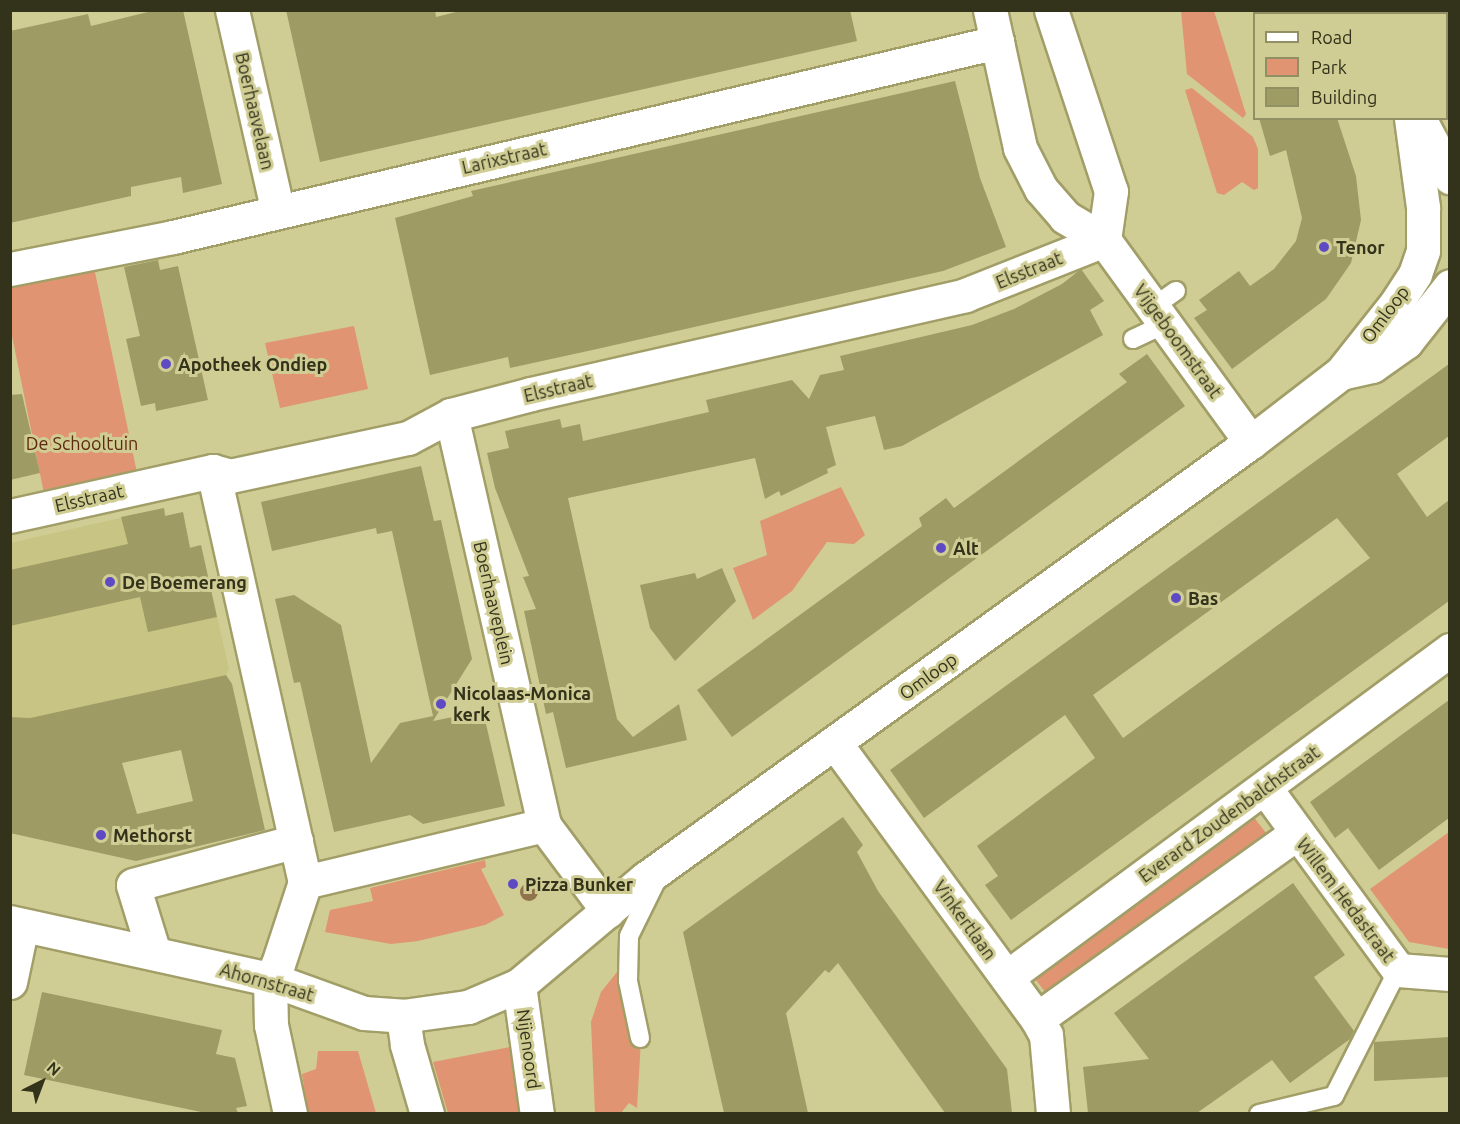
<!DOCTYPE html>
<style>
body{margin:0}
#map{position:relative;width:1460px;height:1124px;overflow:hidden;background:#d0cd94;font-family:Ubuntu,sans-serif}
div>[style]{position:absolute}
.built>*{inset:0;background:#c8c484}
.green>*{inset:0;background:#e09471}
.building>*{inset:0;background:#9e9b64}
.roads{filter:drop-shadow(2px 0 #a29e68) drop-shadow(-2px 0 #a29e68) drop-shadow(0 2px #a29e68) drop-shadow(0 -2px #a29e68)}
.lane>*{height:18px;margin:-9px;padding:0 9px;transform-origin:9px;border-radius:9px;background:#fff}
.street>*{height:33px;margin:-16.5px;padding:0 16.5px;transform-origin:16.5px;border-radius:16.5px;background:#fff}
.secondary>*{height:33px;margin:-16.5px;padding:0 16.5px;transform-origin:16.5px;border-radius:16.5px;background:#fff}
.trees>*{width:18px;height:18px;margin:-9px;border-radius:50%;background:#91734b}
.dots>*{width:16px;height:16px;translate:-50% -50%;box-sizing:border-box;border:3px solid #d0cd94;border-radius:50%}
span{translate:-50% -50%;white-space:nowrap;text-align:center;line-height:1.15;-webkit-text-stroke:6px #d0cd94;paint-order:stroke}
.street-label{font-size:18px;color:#33321b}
.poi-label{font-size:18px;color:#33321b;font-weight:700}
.left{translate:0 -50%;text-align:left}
.park-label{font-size:18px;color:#5e2a0f}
.frame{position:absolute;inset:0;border:12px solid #33321b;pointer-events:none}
.legend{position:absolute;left:1253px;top:12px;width:195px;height:108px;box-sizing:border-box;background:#d0cd94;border:2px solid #918f64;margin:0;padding:8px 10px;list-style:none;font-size:18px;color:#33321b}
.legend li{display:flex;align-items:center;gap:12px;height:30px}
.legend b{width:30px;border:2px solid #918f64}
.north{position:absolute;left:12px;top:1052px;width:60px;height:60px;-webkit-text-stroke:4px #d0cd94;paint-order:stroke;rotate:42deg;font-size:16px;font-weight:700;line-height:24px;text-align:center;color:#33321b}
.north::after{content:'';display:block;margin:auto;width:21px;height:27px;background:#33321b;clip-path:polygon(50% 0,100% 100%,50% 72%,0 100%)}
</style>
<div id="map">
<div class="built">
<div style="clip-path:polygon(164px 508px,166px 516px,183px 512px,190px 547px,201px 545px,229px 669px,226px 675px,30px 718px,11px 717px,10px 543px)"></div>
</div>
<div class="green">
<div style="clip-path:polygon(1181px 11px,1214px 11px,1246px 114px,1243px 118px,1187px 74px)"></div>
<div style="clip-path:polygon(1192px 88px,1253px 137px,1258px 149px,1258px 188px,1254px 190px,1242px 182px,1224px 195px,1217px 193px,1185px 90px)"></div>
<div style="clip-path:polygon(91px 253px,140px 487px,47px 508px,11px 331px,10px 269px)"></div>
<div style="clip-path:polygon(354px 326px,368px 389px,280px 408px,265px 343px)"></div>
<div style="clip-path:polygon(841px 487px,865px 535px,854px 544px,827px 542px,792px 591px,753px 620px,733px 568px,767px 555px,760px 521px)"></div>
<div style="clip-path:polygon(1253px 816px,1269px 837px,1049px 997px,1032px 975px)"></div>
<div style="clip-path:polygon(1449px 832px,1449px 949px,1409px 942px,1370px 889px)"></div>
<div style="clip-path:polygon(485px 860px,486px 867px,481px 869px,504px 915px,485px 925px,418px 941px,391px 944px,325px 932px,330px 910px,373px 901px,370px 888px)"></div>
<div style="clip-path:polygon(617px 972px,631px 1042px,641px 1040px,637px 1108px,629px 1103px,621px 1113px,595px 1114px,591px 1022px,601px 992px)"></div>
<div style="clip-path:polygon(510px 1047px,519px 1113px,448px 1113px,433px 1062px)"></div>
<div style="clip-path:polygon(318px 1051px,358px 1051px,376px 1113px,308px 1113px,302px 1074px,316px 1069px)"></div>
</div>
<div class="building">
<div style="clip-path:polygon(156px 10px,183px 10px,222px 184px,183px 193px,181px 177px,131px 187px,131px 196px,10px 223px,10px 31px,88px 14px,91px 26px)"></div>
<div style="clip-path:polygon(286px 10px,435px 10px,436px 17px,464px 10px,850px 10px,857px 41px,320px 162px)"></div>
<div style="clip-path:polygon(955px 81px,980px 178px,1006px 247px,943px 271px,597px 349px,510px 368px,508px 357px,430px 375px,395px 218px,473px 196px,471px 191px)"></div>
<div style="clip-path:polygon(1259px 118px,1337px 118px,1356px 176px,1361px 220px,1351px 263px,1326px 299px,1232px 369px,1194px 318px,1207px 310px,1199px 300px,1239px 271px,1250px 286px,1274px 269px,1296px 241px,1302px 218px,1286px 150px,1270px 156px)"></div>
<div style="clip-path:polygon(158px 260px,160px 270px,178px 266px,208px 400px,156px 411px,155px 403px,141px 406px,126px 339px,140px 336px,124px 267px)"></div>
<div style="clip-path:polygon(1081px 269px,1104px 301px,1090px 310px,1103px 335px,902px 446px,884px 450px,875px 416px,826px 427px,836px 465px,827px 469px,828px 473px,781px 496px,779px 491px,765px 499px,755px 458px,568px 498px,617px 719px,633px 737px,679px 704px,687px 740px,566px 768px,553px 712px,546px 714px,524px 611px,536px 609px,523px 577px,529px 576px,495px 488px,487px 453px,509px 448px,505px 431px,560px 419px,562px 428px,580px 424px,583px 441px,709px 412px,706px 400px,792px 380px,809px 399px,820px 375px,844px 370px,840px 356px,972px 325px,1014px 309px,1062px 284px)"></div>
<div style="clip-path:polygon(1147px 354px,1185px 406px,732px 737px,697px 690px,922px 526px,919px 518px,946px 498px,954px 508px,1127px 382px,1119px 374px)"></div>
<div style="clip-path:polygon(evenodd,1449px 364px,1449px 436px,1397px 474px,1427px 517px,1449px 500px,1449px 601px,1011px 920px,985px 885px,998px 876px,977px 846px,1095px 758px,1065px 715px,924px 818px,890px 770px,1449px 364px,1337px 518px,1370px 558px,1123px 738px,1093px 695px,1337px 518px)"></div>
<div style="clip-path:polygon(22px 394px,40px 473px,10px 480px,10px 395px)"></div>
<div style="clip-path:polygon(421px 466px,434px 521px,441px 520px,472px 659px,433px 721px,483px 711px,505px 806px,423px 824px,410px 815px,334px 832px,300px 682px,294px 683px,275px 599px,294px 595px,341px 625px,371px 763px,400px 723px,433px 716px,392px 531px,377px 534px,376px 528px,272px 551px,261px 502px)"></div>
<div style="clip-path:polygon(164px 508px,165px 516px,183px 512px,190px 548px,201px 545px,217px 617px,148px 632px,140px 597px,10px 626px,10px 570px,128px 544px,121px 517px)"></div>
<div style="clip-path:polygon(722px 568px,736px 601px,675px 661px,650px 628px,640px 585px,695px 573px,697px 579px)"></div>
<div style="clip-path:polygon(evenodd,226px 675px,232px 684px,265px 830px,136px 861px,10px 833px,10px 717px,30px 718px,226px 675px,181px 750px,193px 801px,137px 814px,122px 763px,181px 750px)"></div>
<div style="clip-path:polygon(1449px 700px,1449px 818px,1379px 870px,1348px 828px,1335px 838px,1310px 802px)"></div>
<div style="clip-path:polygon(843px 817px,863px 845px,857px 852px,878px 891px,1007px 1069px,1012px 1113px,945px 1113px,838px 963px,829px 973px,825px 970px,786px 1013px,808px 1113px,724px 1113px,683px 932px)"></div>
<div style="clip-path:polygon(1293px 883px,1345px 955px,1314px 977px,1354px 1031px,1350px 1039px,1290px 1083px,1272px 1060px,1197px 1113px,1088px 1113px,1083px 1067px,1149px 1059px,1114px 1013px)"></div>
<div style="clip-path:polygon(42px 992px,222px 1030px,216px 1054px,235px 1058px,247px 1106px,236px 1108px,238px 1113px,206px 1113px,24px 1075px)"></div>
<div style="clip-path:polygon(1449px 1037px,1449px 1077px,1374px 1081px,1374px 1042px)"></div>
</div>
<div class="roads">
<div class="lane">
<div style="left:1153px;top:307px;width:28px;rotate:-35deg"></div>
<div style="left:1133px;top:339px;width:35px;rotate:-25deg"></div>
<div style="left:640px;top:1038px;width:58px;rotate:-101.9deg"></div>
<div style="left:628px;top:981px;width:45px;rotate:-88.7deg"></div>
<div style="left:629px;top:936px;width:64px;rotate:-63.8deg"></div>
<div style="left:1259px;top:1114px;width:77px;rotate:-13.5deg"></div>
<div style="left:1334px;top:1096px;width:141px;rotate:-63.1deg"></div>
</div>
<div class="street">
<div style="left:232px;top:10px;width:207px;rotate:77.2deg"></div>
<div style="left:990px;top:10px;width:141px;rotate:77.7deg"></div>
<div style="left:1020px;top:148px;width:46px;rotate:62.9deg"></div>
<div style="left:1041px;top:189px;width:37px;rotate:49deg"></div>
<div style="left:1065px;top:217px;width:45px;rotate:30.5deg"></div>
<div style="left:1104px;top:240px;width:250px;rotate:54deg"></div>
<div style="left:1051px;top:10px;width:191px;rotate:71.7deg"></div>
<div style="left:1111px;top:191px;width:49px;rotate:98.1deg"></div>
<div style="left:10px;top:269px;width:166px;rotate:-11.1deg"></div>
<div style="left:173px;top:237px;width:847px;rotate:-13.31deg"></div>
<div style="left:451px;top:415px;width:420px;rotate:77.2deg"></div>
<div style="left:544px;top:825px;width:107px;rotate:53.3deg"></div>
<div style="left:213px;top:471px;width:421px;rotate:77.4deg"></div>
<div style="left:305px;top:882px;width:86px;rotate:108.2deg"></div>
<div style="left:278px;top:964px;width:17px;rotate:118deg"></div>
<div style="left:270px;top:979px;width:46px;rotate:88.8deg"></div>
<div style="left:271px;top:1025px;width:91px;rotate:77.9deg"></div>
<div style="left:10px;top:516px;width:208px;rotate:-12.5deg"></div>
<div style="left:213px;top:471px;width:18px;rotate:16deg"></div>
<div style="left:230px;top:476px;width:182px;rotate:-12.1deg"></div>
<div style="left:408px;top:438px;width:49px;rotate:-28.1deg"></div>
<div style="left:451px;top:415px;width:83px;rotate:-14.7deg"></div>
<div style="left:531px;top:394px;width:445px;rotate:-12.8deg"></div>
<div style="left:965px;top:295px;width:149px;rotate:-21.6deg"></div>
<div style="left:835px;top:743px;width:342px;rotate:53.8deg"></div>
<div style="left:1037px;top:1019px;width:18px;rotate:61deg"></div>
<div style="left:1046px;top:1035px;width:79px;rotate:84.9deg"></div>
<div style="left:1265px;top:788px;width:225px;rotate:53.8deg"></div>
<div style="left:1398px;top:970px;width:52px;rotate:4.4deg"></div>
<div style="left:305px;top:882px;width:246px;rotate:-13.4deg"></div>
<div style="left:154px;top:953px;width:71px;rotate:-107.2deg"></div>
<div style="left:133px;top:885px;width:169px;rotate:-15.1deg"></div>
<div style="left:1007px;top:977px;width:551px;rotate:-36.43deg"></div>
<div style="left:10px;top:982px;width:58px;rotate:-78.1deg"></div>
<div style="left:1037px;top:1019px;width:320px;rotate:-35.6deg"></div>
</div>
<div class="secondary">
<div style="left:1378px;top:10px;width:4px;rotate:76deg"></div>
<div style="left:1419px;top:118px;width:67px;rotate:62.3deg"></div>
<div style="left:1341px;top:373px;width:32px;rotate:-13deg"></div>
<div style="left:1372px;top:366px;width:42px;rotate:-35.2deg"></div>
<div style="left:1406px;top:342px;width:71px;rotate:-51.8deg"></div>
<div style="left:10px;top:922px;width:266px;rotate:12.4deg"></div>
<div style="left:270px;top:979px;width:100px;rotate:19.9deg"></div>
<div style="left:364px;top:1013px;width:39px;rotate:4deg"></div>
<div style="left:403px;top:1016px;width:66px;rotate:-7.9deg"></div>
<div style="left:468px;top:1007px;width:56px;rotate:-23.3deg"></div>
<div style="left:519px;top:985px;width:165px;rotate:-40.1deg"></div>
<div style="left:645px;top:879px;width:747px;rotate:-35.8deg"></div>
<div style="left:1251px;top:442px;width:113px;rotate:-37.5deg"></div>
<div style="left:1341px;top:373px;width:90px;rotate:-51.7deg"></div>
<div style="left:1397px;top:302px;width:33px;rotate:-57deg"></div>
<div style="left:1415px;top:274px;width:24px;rotate:-71deg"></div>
<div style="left:1423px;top:251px;width:44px;rotate:-90deg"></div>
<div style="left:1423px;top:207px;width:90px;rotate:-97.7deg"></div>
<div style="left:519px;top:985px;width:130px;rotate:82.1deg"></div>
<div style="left:403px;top:1016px;width:29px;rotate:82deg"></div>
<div style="left:407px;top:1045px;width:72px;rotate:73.8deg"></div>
</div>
</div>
<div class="trees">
<div style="left:529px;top:892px"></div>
</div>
<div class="dots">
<div style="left:1324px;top:247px;background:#5e4bc3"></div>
<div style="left:166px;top:364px;background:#5e4bc3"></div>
<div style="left:941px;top:548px;background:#5e4bc3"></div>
<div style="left:110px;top:582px;background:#5e4bc3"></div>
<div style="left:1176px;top:598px;background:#5e4bc3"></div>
<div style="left:441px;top:704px;background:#5e4bc3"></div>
<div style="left:101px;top:835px;background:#5e4bc3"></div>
<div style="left:513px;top:884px;background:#5e4bc3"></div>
</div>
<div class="street-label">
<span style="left:255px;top:111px;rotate:77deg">Boerhaavelaan</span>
<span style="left:504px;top:158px;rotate:-13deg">Larixstraat</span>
<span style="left:1029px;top:270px;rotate:-22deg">Elsstraat</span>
<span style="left:1385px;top:314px;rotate:-53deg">Omloop</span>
<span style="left:1178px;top:341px;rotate:54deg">Vijgeboomstraat</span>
<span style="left:558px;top:388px;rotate:-13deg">Elsstraat</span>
<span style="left:89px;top:498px;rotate:-13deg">Elsstraat</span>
<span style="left:494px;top:603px;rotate:77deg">Boerhaaveplein</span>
<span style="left:928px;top:676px;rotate:-36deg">Omloop</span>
<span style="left:1229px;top:814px;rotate:-36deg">Everard Zoudenbalchstraat</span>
<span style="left:1346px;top:900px;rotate:53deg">Willem Hedastraat</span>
<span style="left:965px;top:920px;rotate:54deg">Vinkertlaan</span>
<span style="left:267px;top:982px;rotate:16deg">Ahornstraat</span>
<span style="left:529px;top:1049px;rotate:82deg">Nijenoord</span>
</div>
<div class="poi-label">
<span class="left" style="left:1336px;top:247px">Tenor</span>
<span class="left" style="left:178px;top:364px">Apotheek Ondiep</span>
<span class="left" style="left:953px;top:548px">Alt</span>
<span class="left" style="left:122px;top:582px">De Boemerang</span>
<span class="left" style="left:1188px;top:598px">Bas</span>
<span class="left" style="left:453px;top:704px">Nicolaas-Monica<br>kerk</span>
<span class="left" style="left:113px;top:835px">Methorst</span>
<span class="left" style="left:525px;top:884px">Pizza Bunker</span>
</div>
<div class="park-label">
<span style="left:82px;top:443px">De Schooltuin</span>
</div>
<div class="frame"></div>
<ul class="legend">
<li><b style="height:8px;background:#fff"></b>Road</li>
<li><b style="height:16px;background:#e09471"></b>Park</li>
<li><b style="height:16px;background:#9e9b64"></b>Building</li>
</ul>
<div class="north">N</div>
</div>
